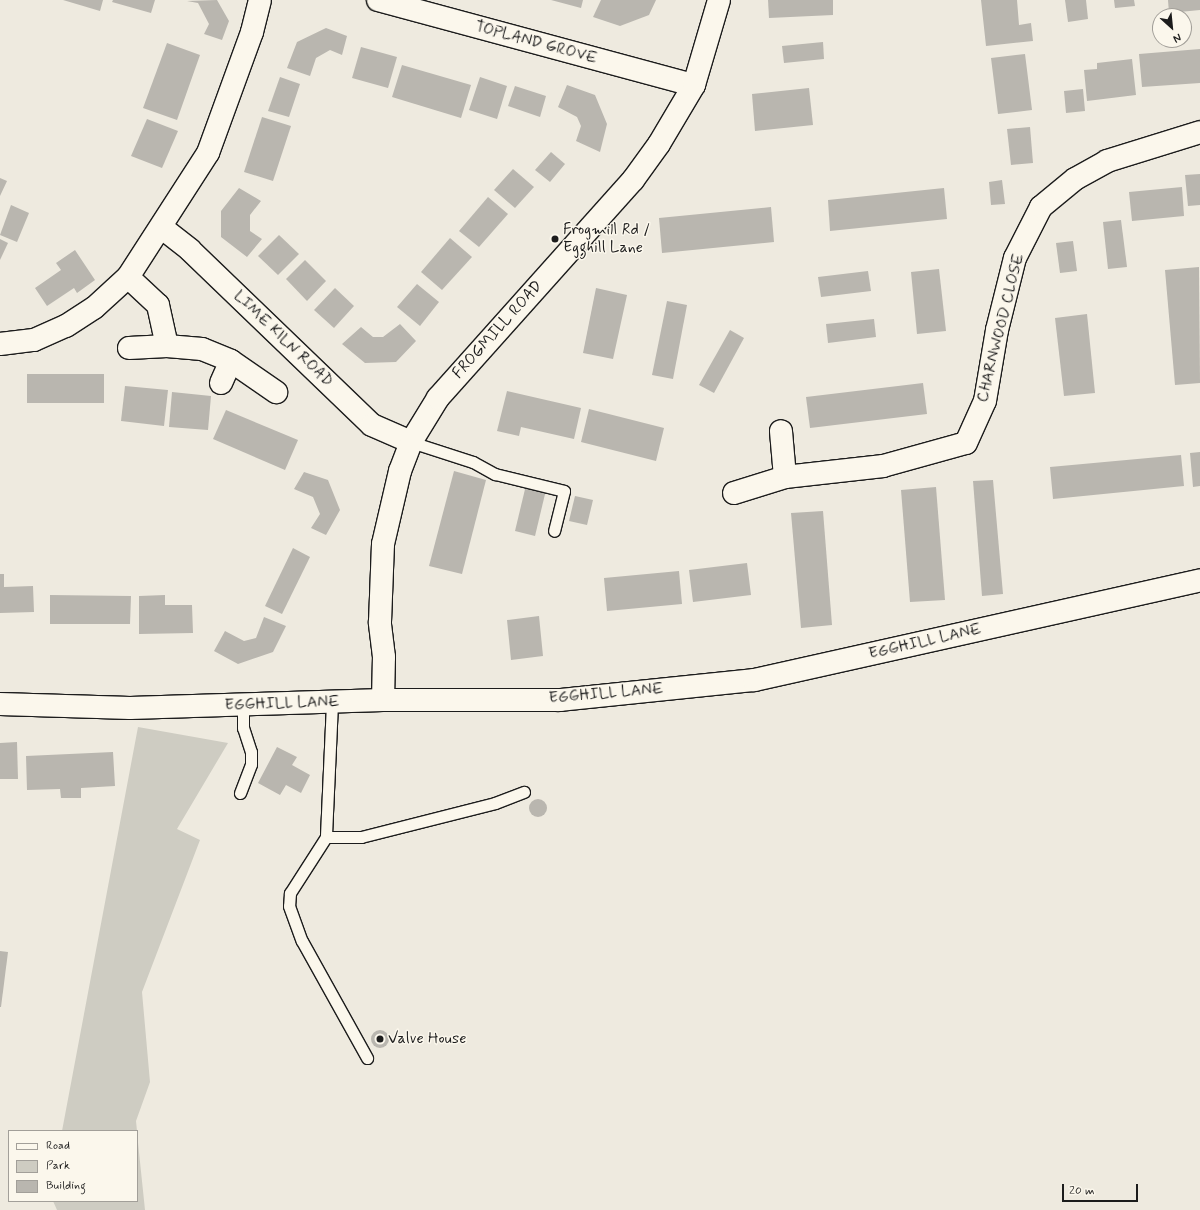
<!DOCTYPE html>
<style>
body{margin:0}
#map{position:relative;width:1200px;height:1210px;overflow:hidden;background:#eeeadf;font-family:Mynerve,sans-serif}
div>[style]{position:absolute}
.green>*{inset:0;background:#ceccc2}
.building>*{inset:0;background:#b9b6af}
.round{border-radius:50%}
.roads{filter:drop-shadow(1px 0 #1c1c1c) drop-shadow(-1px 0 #1c1c1c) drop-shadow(0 1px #1c1c1c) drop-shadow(0 -1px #1c1c1c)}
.lane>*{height:11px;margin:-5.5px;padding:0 5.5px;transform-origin:5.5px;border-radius:5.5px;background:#fbf7ec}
.street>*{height:22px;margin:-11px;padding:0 11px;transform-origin:11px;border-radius:11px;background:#fbf7ec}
.secondary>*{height:22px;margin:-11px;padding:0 11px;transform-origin:11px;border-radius:11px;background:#fbf7ec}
.dots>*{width:11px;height:11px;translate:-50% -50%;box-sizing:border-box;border:2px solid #fbf7ec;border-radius:50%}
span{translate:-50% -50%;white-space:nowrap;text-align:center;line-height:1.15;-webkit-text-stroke:3px #fbf7ec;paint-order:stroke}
.street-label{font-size:16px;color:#1c1c1c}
.poi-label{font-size:16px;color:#1c1c1c}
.left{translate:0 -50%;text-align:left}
.legend{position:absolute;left:8px;top:1130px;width:130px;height:72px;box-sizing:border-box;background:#fbf7ec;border:1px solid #a29f99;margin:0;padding:5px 7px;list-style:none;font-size:12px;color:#1c1c1c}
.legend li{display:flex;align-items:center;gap:8px;height:20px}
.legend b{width:20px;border:1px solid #a29f99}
.north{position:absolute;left:1152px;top:8px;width:40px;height:40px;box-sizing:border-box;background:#fbf7ec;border:1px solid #a29f99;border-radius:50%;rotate:153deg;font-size:11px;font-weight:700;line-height:16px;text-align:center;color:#1c1c1c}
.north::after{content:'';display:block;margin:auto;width:14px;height:18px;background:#1c1c1c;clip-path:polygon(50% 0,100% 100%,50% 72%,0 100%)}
.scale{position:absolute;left:1062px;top:1184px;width:76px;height:18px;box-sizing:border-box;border:2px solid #1c1c1c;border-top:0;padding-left:5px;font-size:12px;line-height:14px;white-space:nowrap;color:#1c1c1c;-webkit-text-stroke:3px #fbf7ec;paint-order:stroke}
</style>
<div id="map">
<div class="green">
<div style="clip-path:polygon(138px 727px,228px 743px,177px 829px,200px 840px,142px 992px,150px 1082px,136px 1121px,137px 1131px,62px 1131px)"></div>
<div style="clip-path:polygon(137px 1133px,145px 1210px,57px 1210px,53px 1201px,137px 1201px)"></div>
</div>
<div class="building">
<div style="clip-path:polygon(63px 0,103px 0,100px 11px)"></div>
<div style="clip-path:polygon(113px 0,155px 0,151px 13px,112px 2px)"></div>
<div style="clip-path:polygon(217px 0,229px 21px,222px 40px,204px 34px,209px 24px,198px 3px,187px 1px)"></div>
<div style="clip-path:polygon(551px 0,583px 0,581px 8px)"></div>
<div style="clip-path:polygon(601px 0,656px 0,649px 15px,620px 26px,593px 17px)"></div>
<div style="clip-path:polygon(768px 0,833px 0,833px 15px,769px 18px)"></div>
<div style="clip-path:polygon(981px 0,1017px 0,1019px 25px,1031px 23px,1033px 41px,986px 46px)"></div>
<div style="clip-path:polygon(1065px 0,1086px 0,1088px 19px,1068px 22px)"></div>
<div style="clip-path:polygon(1114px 0,1134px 0,1135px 6px,1115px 8px)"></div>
<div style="clip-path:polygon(1168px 0,1200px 0,1200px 10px,1169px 13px)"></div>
<div style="clip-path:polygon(326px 28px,347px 36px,342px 55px,330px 50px,316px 58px,310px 76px,287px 68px,297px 42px)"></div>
<div style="clip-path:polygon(823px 42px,824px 59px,784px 63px,782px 46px)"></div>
<div style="clip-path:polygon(167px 43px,200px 55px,177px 120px,143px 108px)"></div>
<div style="clip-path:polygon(361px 47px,397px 57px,388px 88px,352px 78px)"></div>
<div style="clip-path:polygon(1200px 49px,1200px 83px,1142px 87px,1139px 54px)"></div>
<div style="clip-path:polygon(1025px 54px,1032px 110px,998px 114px,991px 58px)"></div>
<div style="clip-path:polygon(1132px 59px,1136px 95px,1087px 101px,1084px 70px,1097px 69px,1097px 63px)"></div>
<div style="clip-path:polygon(402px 65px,471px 85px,461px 118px,392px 97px)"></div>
<div style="clip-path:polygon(280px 77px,300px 84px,289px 117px,268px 111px)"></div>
<div style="clip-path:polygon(480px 77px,507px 86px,497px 119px,469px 110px)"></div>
<div style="clip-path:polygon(567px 85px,595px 95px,607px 124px,600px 152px,576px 141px,581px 126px,577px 117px,558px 107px)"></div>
<div style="clip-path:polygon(515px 86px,546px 96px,540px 117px,508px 106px)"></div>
<div style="clip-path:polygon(809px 88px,813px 125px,755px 131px,752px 94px)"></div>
<div style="clip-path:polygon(1083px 89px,1085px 111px,1066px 113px,1064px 91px)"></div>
<div style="clip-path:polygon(262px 117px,291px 126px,273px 181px,244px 172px)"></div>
<div style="clip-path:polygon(147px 119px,178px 131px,162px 168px,131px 156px)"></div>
<div style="clip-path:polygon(1030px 127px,1033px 163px,1011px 165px,1007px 129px)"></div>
<div style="clip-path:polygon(551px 152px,565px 164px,550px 182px,535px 170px)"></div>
<div style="clip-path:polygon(513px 169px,534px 187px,515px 208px,494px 190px)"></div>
<div style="clip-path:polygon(1200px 174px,1200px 205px,1188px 206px,1185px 175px)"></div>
<div style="clip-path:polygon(0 178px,7px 181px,0 196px)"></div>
<div style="clip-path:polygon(1002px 180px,1005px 204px,991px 205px,989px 182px)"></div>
<div style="clip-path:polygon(1182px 187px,1184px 216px,1132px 221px,1129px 192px)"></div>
<div style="clip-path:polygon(239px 188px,261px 201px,250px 215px,250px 231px,262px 239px,247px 257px,221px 237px,221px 211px)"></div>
<div style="clip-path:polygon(944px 188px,947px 219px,830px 231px,828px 200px)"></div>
<div style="clip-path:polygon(488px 197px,508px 214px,479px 247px,459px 231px)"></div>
<div style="clip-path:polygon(11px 205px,29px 213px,17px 242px,0 235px)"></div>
<div style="clip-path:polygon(771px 207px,774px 242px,662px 253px,659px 218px)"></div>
<div style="clip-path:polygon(1121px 220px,1127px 267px,1108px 269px,1103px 222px)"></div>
<div style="clip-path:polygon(279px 235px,299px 254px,278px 275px,258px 256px)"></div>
<div style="clip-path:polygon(450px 238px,472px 257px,442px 290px,421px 272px)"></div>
<div style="clip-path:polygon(0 239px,8px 243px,0 260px)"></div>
<div style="clip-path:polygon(1073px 241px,1077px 271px,1060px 273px,1056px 243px)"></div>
<div style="clip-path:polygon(75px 250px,95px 280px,77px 293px,74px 288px,47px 306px,35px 288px,61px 270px,56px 263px)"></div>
<div style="clip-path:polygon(305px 260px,326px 281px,307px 301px,286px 279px)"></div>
<div style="clip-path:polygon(1199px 267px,1200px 383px,1175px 385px,1165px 270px)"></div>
<div style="clip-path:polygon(939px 269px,946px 331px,917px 334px,911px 272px)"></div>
<div style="clip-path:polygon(868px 271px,871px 291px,821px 297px,818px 277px)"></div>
<div style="clip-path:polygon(417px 284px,439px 302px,420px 326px,397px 307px)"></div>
<div style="clip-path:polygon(335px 288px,354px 306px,334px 328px,314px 310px)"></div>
<div style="clip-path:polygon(596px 288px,627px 295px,613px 359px,583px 353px)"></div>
<div style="clip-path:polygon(667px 301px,687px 305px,673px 379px,652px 375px)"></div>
<div style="clip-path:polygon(1087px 314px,1095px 393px,1064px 396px,1055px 318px)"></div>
<div style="clip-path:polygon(874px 319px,876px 337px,828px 343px,826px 324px)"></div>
<div style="clip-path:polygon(400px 324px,416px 341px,396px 362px,365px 363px,342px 344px,361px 327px,373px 337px,383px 337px)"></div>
<div style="clip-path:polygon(730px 330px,744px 338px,714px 393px,699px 385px)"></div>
<div style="clip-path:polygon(27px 374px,104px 374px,104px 403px,27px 403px)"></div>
<div style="clip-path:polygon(923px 383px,927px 414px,810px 428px,806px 397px)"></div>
<div style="clip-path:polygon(125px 386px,168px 390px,164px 426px,121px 421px)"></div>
<div style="clip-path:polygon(507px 391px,581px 408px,574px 439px,521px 427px,519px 436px,497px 431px)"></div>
<div style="clip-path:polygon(172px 392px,211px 396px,208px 430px,169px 427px)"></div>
<div style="clip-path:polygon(589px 409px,664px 428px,656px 461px,581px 442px)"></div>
<div style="clip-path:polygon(226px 410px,298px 440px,285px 470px,213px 439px)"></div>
<div style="clip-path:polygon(1200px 452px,1200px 486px,1193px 487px,1190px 453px)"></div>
<div style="clip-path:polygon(1181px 455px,1184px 486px,1053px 499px,1050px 467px)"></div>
<div style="clip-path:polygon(454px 471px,486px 480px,462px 574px,429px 566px)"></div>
<div style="clip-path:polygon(304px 472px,328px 480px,340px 510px,326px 535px,311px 528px,320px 514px,313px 497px,294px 489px)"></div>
<div style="clip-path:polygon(993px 480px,1003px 594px,982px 596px,973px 481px)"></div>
<div style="clip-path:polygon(526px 485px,546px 490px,535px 536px,515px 531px)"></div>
<div style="clip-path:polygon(936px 487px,945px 600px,910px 602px,901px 490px)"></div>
<div style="clip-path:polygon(575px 496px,593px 500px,587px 525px,569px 521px)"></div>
<div style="clip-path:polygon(823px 511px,832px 625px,801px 628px,791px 513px)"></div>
<div style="clip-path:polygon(293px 548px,310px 557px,282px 614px,265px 606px)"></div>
<div style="clip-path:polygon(747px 563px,751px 595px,693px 602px,689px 570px)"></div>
<div style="clip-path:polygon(679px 571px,682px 604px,607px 611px,604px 578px)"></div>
<div style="clip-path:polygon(0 574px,4px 574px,4px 587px,33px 586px,34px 612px,0 613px)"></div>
<div style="clip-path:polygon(50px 595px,131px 596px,130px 624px,50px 624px)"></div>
<div style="clip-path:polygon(165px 595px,165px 605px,192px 605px,193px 633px,139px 634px,139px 596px)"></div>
<div style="clip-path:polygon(539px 616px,543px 656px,511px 660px,507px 620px)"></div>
<div style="clip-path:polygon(264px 617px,286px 626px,273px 652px,238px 664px,214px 651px,225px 631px,244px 641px,256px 638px)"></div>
<div style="clip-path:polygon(17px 742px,18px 779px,0 779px,0 743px)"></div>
<div style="clip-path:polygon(277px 747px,297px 757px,292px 765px,310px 775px,301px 793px,286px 785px,280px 795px,258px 783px)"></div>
<div style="clip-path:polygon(113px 752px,115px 786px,81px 788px,81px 798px,61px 798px,60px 789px,27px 790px,26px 756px)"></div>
<div class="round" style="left:529px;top:799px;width:18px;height:18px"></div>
<div style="clip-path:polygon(0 951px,8px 952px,1px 1007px,0 1007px)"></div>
<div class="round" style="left:371px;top:1030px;width:18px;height:18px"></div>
</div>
<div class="roads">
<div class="lane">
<div style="left:411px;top:442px;width:65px;rotate:17.9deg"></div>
<div style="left:473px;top:462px;width:25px;rotate:29deg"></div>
<div style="left:495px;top:474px;width:71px;rotate:13.8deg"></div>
<div style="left:564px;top:491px;width:41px;rotate:104deg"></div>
<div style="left:332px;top:703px;width:134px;rotate:92.6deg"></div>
<div style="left:326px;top:837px;width:67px;rotate:122.7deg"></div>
<div style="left:290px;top:893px;width:13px;rotate:94deg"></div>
<div style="left:289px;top:906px;width:37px;rotate:70deg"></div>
<div style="left:302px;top:941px;width:134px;rotate:60.9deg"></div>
<div style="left:240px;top:793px;width:31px;rotate:-69deg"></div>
<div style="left:251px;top:764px;width:12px;rotate:-90deg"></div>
<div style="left:251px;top:752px;width:25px;rotate:-108deg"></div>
<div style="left:243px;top:728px;width:23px;rotate:-90deg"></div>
<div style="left:326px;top:837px;width:35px"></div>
<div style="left:361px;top:837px;width:138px;rotate:-14.2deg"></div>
<div style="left:495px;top:803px;width:31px;rotate:-21deg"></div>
</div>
<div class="street">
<div style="left:378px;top:0;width:327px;rotate:15.1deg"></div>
<div style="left:161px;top:227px;width:37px;rotate:38deg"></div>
<div style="left:190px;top:250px;width:252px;rotate:43.9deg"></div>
<div style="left:372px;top:425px;width:43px;rotate:23.6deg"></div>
<div style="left:128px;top:277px;width:41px;rotate:43deg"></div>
<div style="left:158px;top:305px;width:42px;rotate:77.6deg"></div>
<div style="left:0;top:344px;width:34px;rotate:-7deg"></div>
<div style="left:34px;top:340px;width:35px;rotate:-24deg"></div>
<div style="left:66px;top:326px;width:33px;rotate:-33deg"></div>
<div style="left:94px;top:308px;width:46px;rotate:-42.4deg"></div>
<div style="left:128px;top:277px;width:148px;rotate:-57.2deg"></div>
<div style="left:208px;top:153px;width:129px;rotate:-70deg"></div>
<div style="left:252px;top:32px;width:33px;rotate:-76deg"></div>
<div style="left:129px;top:348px;width:38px;rotate:-3deg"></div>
<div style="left:167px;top:346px;width:35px;rotate:5deg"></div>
<div style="left:202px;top:349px;width:31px;rotate:22deg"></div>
<div style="left:231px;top:361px;width:55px;rotate:34.6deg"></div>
<div style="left:221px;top:383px;width:24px;rotate:-66deg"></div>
<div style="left:785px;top:477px;width:99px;rotate:-6.4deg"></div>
<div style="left:883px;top:466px;width:86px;rotate:-15.5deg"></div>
<div style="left:966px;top:443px;width:46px;rotate:-65.7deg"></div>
<div style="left:985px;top:401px;width:72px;rotate:-80.4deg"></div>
<div style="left:997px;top:330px;width:74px;rotate:-76deg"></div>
<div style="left:1015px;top:258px;width:57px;rotate:-63deg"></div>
<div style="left:1041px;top:207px;width:44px;rotate:-39.5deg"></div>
<div style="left:1075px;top:179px;width:37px;rotate:-29deg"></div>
<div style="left:1107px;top:161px;width:97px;rotate:-17.3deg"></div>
<div style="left:734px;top:493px;width:53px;rotate:-17.4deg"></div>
<div style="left:785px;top:477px;width:46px;rotate:-95deg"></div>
</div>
<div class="secondary">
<div style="left:383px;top:700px;width:43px;rotate:-88.7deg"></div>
<div style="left:384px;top:657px;width:35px;rotate:-97deg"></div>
<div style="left:380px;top:622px;width:78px;rotate:-87.8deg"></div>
<div style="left:383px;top:544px;width:75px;rotate:-76.9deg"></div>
<div style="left:400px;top:471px;width:31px;rotate:-69deg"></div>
<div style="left:411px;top:442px;width:52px;rotate:-58.5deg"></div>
<div style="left:438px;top:398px;width:292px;rotate:-48.2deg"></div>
<div style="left:633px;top:180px;width:44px;rotate:-54.2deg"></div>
<div style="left:659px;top:144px;width:69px;rotate:-59.3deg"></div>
<div style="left:694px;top:85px;width:89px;rotate:-73.6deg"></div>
<div style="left:0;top:704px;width:130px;rotate:1.8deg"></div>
<div style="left:130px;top:708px;width:253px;rotate:-1.8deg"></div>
<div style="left:383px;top:700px;width:177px"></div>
<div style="left:560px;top:700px;width:195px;rotate:-5.9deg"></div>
<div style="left:754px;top:680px;width:457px;rotate:-12.6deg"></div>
</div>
</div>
<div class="dots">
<div style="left:555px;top:239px;background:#1c1c1c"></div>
<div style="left:380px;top:1039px;background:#1c1c1c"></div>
</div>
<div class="street-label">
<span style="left:536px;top:43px;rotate:15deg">TOPLAND GROVE</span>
<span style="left:1001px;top:328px;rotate:-76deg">CHARNWOOD CLOSE</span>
<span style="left:498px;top:330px;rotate:-48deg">FROGMILL ROAD</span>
<span style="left:283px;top:339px;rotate:44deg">LIME KILN ROAD</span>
<span style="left:925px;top:642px;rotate:-13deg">EGGHILL LANE</span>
<span style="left:606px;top:694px;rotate:-5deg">EGGHILL LANE</span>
<span style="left:282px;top:704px;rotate:-2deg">EGGHILL LANE</span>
</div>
<div class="poi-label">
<span class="left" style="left:563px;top:239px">Frogmill Rd /<br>Egghill Lane</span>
<span class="left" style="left:388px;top:1039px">Valve House</span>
</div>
<ul class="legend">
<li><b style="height:5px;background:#fbf7ec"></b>Road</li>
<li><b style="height:11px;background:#ceccc2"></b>Park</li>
<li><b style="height:11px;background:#b9b6af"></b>Building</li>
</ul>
<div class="north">N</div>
<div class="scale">20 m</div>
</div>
